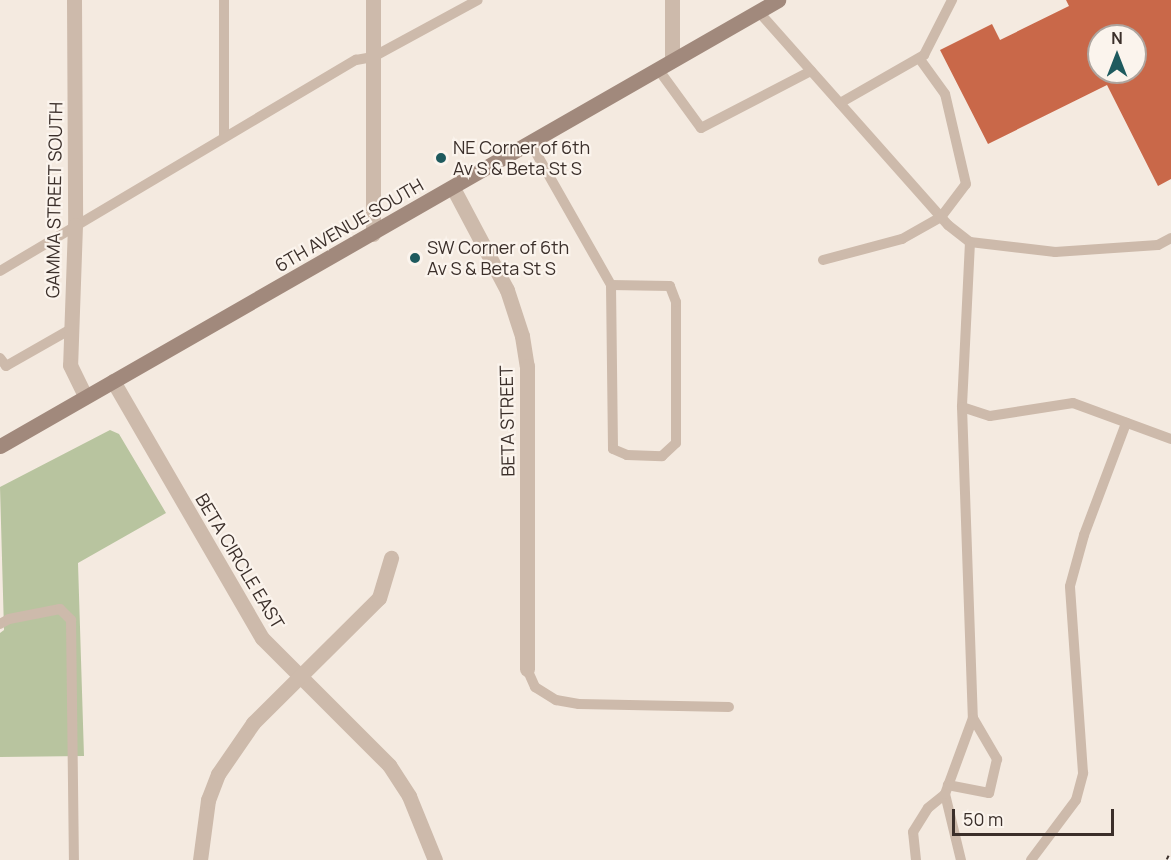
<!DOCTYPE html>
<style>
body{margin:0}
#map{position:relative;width:1171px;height:860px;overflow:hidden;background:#f4eae0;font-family:Manrope,sans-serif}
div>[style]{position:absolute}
.green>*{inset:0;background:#b8c49f}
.building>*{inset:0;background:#c96849}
.lane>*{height:10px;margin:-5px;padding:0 5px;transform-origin:5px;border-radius:5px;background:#cdbaab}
.street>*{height:15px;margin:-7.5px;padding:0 7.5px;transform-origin:7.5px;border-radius:7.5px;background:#cdbaab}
.secondary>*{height:15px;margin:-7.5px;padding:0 7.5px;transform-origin:7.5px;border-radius:7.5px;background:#a1897c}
.rail>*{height:7px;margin-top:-3.5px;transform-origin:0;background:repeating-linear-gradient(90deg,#fbf4ed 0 14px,#3b2f2a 0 28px);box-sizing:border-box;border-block:2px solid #3b2f2a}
.dots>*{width:16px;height:16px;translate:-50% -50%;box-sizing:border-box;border:3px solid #fbf4ed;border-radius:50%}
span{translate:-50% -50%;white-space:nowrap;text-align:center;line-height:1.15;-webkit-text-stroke:4.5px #fbf4ed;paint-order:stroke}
.poi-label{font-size:18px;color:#3b2f2a}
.left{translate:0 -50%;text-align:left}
.street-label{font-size:18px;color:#3b2f2a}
.north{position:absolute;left:1087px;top:24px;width:60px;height:60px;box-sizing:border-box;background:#fbf4ed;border:2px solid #aea59f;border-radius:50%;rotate:0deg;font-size:16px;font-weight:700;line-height:24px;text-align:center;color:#3b2f2a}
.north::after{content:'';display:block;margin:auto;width:21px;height:27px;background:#1e5a5e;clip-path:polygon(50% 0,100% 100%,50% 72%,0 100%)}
.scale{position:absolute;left:952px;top:809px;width:162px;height:27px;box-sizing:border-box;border:3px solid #3b2f2a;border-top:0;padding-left:8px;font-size:18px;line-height:21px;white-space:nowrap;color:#3b2f2a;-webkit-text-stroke:4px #fbf4ed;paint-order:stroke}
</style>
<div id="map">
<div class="green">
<div style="clip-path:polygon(110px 430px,119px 434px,166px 513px,78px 563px,84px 756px,0 757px,0 633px,4px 630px,0 487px)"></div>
</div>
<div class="building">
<div style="clip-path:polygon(evenodd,1066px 0,1171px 0,1171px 179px,1158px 186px,1107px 85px,988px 144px,940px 50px,992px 24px,1000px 40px,1069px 6px,1066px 0,1099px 36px,1135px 36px,1135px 72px,1099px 72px,1099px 36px)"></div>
</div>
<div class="lane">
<div style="left:758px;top:11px;width:286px;rotate:48.4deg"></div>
<div style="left:948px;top:225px;width:28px;rotate:38deg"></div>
<div style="left:970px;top:242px;width:86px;rotate:6.7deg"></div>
<div style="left:1055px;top:252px;width:103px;rotate:-3.9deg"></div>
<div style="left:1158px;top:245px;width:15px;rotate:-28deg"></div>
<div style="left:658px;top:69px;width:73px;rotate:53.9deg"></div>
<div style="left:701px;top:128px;width:124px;rotate:-27.4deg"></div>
<div style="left:840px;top:103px;width:97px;rotate:-29.7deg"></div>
<div style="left:924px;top:55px;width:62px;rotate:-63deg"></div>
<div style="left:224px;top:137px;width:137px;rotate:-90deg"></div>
<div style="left:531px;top:144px;width:162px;rotate:60.4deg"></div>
<div style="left:611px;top:285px;width:164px;rotate:89.3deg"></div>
<div style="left:613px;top:449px;width:15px;rotate:23deg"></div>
<div style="left:627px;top:455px;width:35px;rotate:2deg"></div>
<div style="left:662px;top:456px;width:19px;rotate:-43deg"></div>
<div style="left:676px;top:443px;width:141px;rotate:-90deg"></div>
<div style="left:676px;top:302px;width:17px;rotate:-111deg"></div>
<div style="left:670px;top:286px;width:59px;rotate:-179deg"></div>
<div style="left:970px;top:242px;width:165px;rotate:92.8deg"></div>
<div style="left:962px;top:407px;width:29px;rotate:18deg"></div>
<div style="left:990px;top:416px;width:84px;rotate:-8.9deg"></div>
<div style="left:1073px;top:403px;width:104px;rotate:20.2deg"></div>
<div style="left:823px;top:260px;width:82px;rotate:-14.9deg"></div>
<div style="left:902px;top:239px;width:45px;rotate:-29.4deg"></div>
<div style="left:941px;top:217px;width:41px;rotate:-52.9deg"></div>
<div style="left:966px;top:184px;width:92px;rotate:-103.1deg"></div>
<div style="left:945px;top:94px;width:44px;rotate:-125.8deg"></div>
<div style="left:0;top:271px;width:414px;rotate:-30.7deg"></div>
<div style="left:356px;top:60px;width:17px;rotate:-10deg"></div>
<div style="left:373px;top:57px;width:119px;rotate:-28.5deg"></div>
<div style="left:0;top:358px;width:10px;rotate:53deg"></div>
<div style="left:6px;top:366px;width:75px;rotate:-29.6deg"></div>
<div style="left:962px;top:407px;width:311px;rotate:88deg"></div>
<div style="left:0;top:624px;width:10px;rotate:-29deg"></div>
<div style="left:9px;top:619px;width:52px;rotate:-11.1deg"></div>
<div style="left:60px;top:609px;width:16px;rotate:45deg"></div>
<div style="left:71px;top:620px;width:240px;rotate:89.3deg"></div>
<div style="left:527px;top:669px;width:20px;rotate:66deg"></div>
<div style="left:535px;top:687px;width:25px;rotate:32deg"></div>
<div style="left:556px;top:700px;width:23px;rotate:10deg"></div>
<div style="left:579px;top:704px;width:150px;rotate:1.1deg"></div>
<div style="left:945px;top:794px;width:68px;rotate:76.4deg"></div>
<div style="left:916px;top:860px;width:28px;rotate:-96deg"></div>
<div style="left:913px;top:832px;width:28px;rotate:-58deg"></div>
<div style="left:928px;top:808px;width:22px;rotate:-39deg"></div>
<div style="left:945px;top:794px;width:81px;rotate:-69.8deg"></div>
<div style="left:973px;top:718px;width:48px;rotate:59.7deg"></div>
<div style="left:997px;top:759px;width:35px;rotate:103deg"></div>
<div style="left:989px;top:793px;width:42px;rotate:-169deg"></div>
<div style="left:1031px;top:860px;width:75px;rotate:-53.1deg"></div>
<div style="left:1076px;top:800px;width:28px;rotate:-75deg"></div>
<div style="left:1083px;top:773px;width:187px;rotate:-94deg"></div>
<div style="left:1070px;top:586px;width:53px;rotate:-74.6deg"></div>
<div style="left:1084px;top:535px;width:120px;rotate:-69.4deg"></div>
</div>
<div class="street">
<div style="left:74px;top:0;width:225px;rotate:89.7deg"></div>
<div style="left:75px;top:225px;width:140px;rotate:92deg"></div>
<div style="left:70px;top:365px;width:34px;rotate:64deg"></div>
<div style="left:672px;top:0;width:60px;rotate:90deg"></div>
<div style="left:453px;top:188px;width:115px;rotate:62.1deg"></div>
<div style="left:507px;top:290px;width:48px;rotate:71.9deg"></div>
<div style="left:522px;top:336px;width:30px;rotate:81deg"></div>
<div style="left:527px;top:366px;width:303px;rotate:90deg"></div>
<div style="left:373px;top:234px;width:234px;rotate:-90deg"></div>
<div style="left:113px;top:381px;width:297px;rotate:59.9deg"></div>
<div style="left:262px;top:638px;width:180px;rotate:45deg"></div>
<div style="left:389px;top:765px;width:37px;rotate:57deg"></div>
<div style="left:409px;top:796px;width:69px;rotate:67.9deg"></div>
<div style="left:200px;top:860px;width:61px;rotate:-82.4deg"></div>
<div style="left:208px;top:800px;width:28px;rotate:-69deg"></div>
<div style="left:218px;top:774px;width:62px;rotate:-55.5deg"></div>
<div style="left:253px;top:723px;width:177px;rotate:-44.8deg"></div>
<div style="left:379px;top:598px;width:42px;rotate:-73.3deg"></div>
</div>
<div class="secondary">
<div style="left:0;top:446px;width:897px;rotate:-29.82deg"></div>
</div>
<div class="rail">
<div style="left:1169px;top:860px;width:4px;rotate:-63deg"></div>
</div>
<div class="dots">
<div style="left:441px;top:158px;background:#1e5a5e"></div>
<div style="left:415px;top:258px;background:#1e5a5e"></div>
</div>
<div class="poi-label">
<span class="left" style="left:453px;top:158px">NE Corner of 6th<br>Av S &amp; Beta St S</span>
<span class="left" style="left:427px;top:258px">SW Corner of 6th<br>Av S &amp; Beta St S</span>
</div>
<div class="street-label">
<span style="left:54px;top:200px;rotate:-89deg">GAMMA STREET SOUTH</span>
<span style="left:349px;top:225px;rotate:-30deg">6TH AVENUE SOUTH</span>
<span style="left:507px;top:421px;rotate:-91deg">BETA STREET</span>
<span style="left:240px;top:561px;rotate:59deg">BETA CIRCLE EAST</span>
</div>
<div class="north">N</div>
<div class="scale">50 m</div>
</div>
